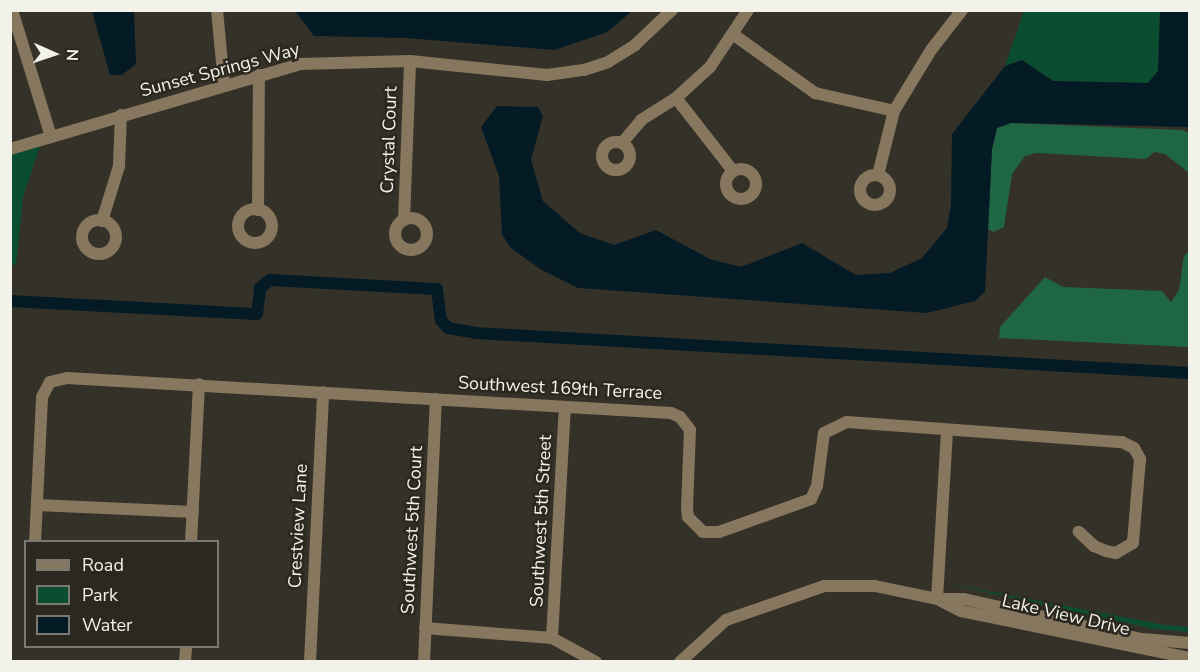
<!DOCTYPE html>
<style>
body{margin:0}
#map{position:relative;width:1200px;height:672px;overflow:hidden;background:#343228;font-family:"Nunito Sans",sans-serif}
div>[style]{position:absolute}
.green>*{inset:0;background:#0b4d30}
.forest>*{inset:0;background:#1f6644}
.water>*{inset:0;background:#041b26}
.canal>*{height:12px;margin:-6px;padding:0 6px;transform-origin:6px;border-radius:6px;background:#041b26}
.minor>*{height:12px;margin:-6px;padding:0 6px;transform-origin:6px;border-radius:6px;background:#88775f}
.minor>.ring{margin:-6px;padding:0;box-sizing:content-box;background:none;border:12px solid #88775f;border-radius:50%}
span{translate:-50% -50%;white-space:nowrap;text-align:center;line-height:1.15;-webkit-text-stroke:5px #2a281f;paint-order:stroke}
.street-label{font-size:18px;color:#f2f1ea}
.frame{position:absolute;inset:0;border:12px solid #f2f1ea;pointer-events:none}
.legend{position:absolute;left:24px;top:540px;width:195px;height:108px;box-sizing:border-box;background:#2a281f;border:2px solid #7a7870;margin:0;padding:8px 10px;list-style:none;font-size:18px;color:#f2f1ea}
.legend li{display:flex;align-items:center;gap:12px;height:30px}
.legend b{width:30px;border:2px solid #7a7870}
.north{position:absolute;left:24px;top:24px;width:60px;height:60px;-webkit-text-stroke:4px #2a281f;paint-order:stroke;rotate:93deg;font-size:16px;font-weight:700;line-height:24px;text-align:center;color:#f2f1ea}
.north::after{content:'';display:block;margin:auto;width:21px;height:27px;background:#f2f1ea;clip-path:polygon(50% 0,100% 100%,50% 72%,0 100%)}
</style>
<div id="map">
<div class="green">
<div style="clip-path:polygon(1024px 11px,1160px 11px,1158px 71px,1148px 83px,1053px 81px,1022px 60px,1005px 66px)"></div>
<div style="clip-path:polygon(42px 140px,23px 197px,16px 265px,10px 264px,10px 149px)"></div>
<div style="clip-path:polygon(940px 582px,1165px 625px,1189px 627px,1189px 632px,1154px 629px)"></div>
</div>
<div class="forest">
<div style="clip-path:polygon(1011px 123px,1182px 130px,1189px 133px,1189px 173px,1165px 154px,1154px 152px,1146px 159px,1036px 153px,1025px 156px,1012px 174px,1004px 227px,993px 232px,988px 229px,992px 149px,997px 128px)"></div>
<div style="clip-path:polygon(1189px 252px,1189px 347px,999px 338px,1000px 327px,1045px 277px,1063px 287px,1162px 291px,1171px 302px,1179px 290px,1184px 256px)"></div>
</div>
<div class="water">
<div style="clip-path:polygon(92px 11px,134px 11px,136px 64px,122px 75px,110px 75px)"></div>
<div style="clip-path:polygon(295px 11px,632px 11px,607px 32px,555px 50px,406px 38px,314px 36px)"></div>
<div style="clip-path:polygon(1160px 11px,1189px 11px,1189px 127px,1011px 123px,997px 128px,992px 149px,985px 292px,975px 301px,927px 313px,578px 288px,540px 269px,511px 248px,502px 235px,499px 176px,481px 127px,497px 106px,538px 107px,543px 116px,531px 160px,543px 201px,580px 233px,614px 245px,656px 230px,710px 259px,741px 267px,802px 243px,856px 275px,890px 273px,922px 258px,947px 228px,951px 204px,952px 134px,1005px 66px,1022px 60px,1053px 81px,1148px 83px,1158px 71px)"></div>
</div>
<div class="canal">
<div style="left:10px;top:301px;width:247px;rotate:3deg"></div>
<div style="left:257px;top:314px;width:26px;rotate:-83deg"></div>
<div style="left:260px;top:288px;width:13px;rotate:-39deg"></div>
<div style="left:270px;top:280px;width:167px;rotate:3.1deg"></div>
<div style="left:437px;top:289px;width:31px;rotate:83deg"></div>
<div style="left:441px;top:320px;width:11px;rotate:49deg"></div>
<div style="left:448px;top:328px;width:27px;rotate:10deg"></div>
<div style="left:475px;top:333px;width:716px;rotate:3.2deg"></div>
</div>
<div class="minor">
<div style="left:12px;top:10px;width:133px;rotate:72.9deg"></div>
<div style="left:217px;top:10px;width:74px;rotate:84.6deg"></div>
<div style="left:734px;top:35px;width:100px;rotate:35.6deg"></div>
<div style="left:815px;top:93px;width:81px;rotate:12.8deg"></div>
<div style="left:676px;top:98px;width:93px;rotate:52deg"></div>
<div class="ring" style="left:602px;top:142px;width:16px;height:16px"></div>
<div style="left:622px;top:143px;width:30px;rotate:-50deg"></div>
<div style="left:641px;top:120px;width:41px;rotate:-32.2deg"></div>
<div style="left:676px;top:98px;width:46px;rotate:-42.4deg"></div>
<div style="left:710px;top:67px;width:69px;rotate:-56.3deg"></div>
<div style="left:10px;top:149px;width:302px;rotate:-16.3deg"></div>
<div style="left:300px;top:64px;width:110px;rotate:-1.6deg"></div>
<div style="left:410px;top:61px;width:138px;rotate:5.8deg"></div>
<div style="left:547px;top:75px;width:37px;rotate:-8deg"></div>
<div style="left:584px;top:70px;width:25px;rotate:-18deg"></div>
<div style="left:608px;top:62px;width:32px;rotate:-32deg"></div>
<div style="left:635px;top:45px;width:51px;rotate:-43.4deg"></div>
<div class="ring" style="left:726px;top:169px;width:18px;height:18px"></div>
<div class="ring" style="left:860px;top:175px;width:18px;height:18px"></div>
<div style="left:878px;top:175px;width:66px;rotate:-76deg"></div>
<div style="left:894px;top:111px;width:71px;rotate:-58.8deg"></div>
<div style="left:931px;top:50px;width:51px;rotate:-52.2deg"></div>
<div class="ring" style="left:238px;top:209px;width:22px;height:22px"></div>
<div style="left:258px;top:210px;width:135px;rotate:-89.6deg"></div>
<div class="ring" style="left:395px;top:218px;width:20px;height:20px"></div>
<div style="left:404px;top:220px;width:159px;rotate:-87.8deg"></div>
<div class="ring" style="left:82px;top:220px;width:22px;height:22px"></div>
<div style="left:102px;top:221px;width:58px;rotate:-72.8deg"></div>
<div style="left:119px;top:166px;width:51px;rotate:-87.8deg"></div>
<div style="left:37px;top:505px;width:156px;rotate:2.6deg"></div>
<div style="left:35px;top:542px;width:145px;rotate:-87.2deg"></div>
<div style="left:42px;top:397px;width:17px;rotate:-62deg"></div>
<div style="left:50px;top:382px;width:17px;rotate:-13deg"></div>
<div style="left:67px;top:378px;width:605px;rotate:3.32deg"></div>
<div style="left:671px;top:413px;width:10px;rotate:24deg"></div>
<div style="left:680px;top:417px;width:16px;rotate:52deg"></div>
<div style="left:690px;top:430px;width:78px;rotate:92.2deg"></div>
<div style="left:687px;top:508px;width:9px;rotate:84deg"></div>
<div style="left:688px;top:517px;width:21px;rotate:45deg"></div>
<div style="left:703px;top:532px;width:16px"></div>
<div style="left:719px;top:532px;width:98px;rotate:-19.7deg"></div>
<div style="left:811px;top:499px;width:14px;rotate:-65deg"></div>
<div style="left:817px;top:486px;width:53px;rotate:-82.5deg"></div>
<div style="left:824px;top:433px;width:25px;rotate:-26deg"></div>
<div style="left:847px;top:422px;width:276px;rotate:4.2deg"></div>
<div style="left:1122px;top:442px;width:13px;rotate:27deg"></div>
<div style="left:1134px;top:448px;width:13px;rotate:61deg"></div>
<div style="left:1140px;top:459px;width:84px;rotate:94.8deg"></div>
<div style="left:1133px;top:543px;width:20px;rotate:150deg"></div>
<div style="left:1116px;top:553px;width:10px;rotate:-169deg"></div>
<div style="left:1106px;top:551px;width:13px;rotate:-157deg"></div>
<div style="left:1094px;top:546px;width:21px;rotate:-137deg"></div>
<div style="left:191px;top:542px;width:158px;rotate:-87.1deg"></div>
<div style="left:937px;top:599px;width:167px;rotate:-86.6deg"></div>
<div style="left:941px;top:601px;width:22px;rotate:27deg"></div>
<div style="left:961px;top:611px;width:234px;rotate:11.6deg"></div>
<div style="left:425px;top:628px;width:127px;rotate:4.5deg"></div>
<div style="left:552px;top:638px;width:50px;rotate:28.6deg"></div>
<div style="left:552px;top:638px;width:231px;rotate:-86.8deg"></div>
<div style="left:185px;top:662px;width:16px;rotate:-86deg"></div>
<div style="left:310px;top:662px;width:270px;rotate:-87.2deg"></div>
<div style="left:424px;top:662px;width:263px;rotate:-87.4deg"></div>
<div style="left:680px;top:662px;width:62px;rotate:-42.4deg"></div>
<div style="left:726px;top:620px;width:104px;rotate:-19.1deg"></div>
<div style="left:824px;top:586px;width:51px"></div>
<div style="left:875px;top:586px;width:63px;rotate:11.8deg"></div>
<div style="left:937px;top:599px;width:27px"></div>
<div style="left:964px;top:599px;width:182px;rotate:12.7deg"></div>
<div style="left:1142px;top:639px;width:48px;rotate:4.8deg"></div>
</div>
<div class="street-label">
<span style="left:220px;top:70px;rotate:-15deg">Sunset Springs Way</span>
<span style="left:389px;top:140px;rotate:-88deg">Crystal Court</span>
<span style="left:560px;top:388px;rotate:3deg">Southwest 169th Terrace</span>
<span style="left:541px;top:521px;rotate:-87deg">Southwest 5th Street</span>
<span style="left:298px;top:526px;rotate:-87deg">Crestview Lane</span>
<span style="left:412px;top:530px;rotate:-87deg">Southwest 5th Court</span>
<span style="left:1066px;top:615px;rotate:13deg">Lake View Drive</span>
</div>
<div class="frame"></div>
<ul class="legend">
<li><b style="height:8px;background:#88775f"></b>Road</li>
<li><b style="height:16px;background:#0b4d30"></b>Park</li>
<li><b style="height:16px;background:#041b26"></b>Water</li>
</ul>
<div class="north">N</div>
</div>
